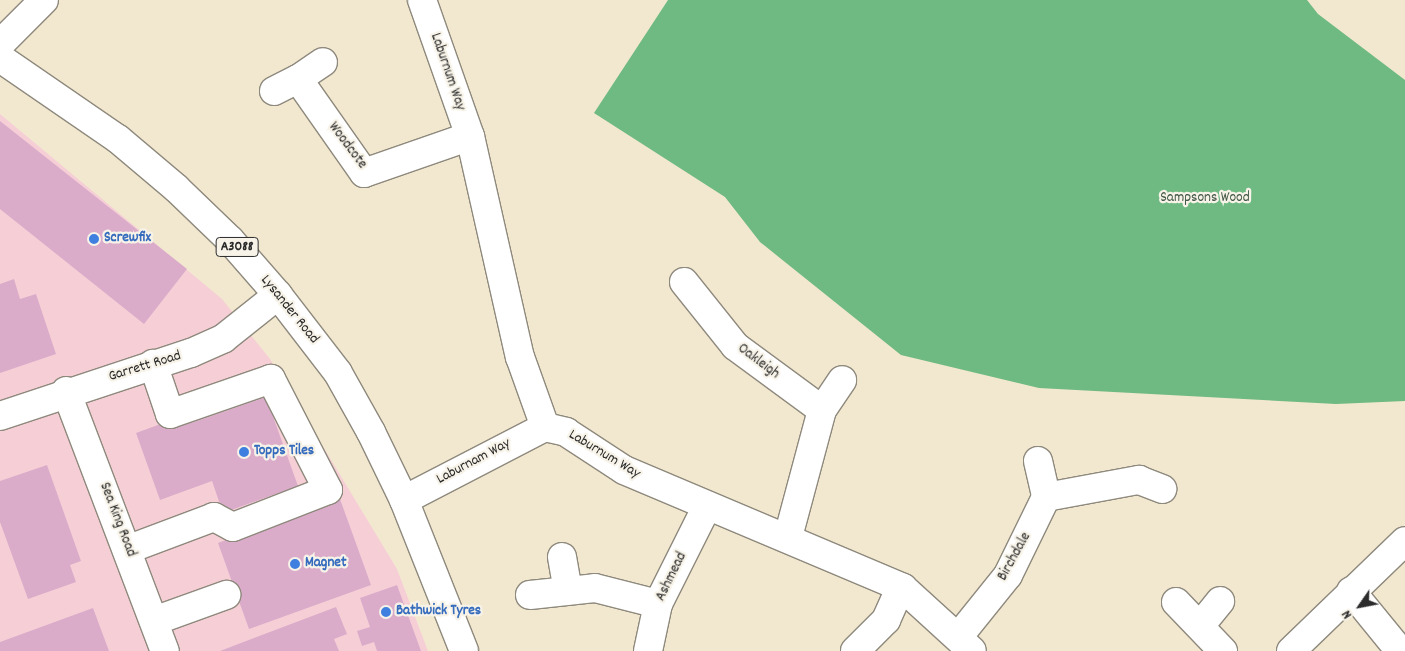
<!DOCTYPE html>
<style>
body{margin:0}
#map{position:relative;width:1405px;height:651px;overflow:hidden;background:#f2e7cf;font-family:Dekko,sans-serif}
div>[style]{position:absolute}
.built>*{inset:0;background:#f6cfd6}
.forest>*{inset:0;background:#6eba82}
.building>*{inset:0;background:#daacca}
.roads{filter:drop-shadow(1px 0 #8e897d) drop-shadow(-1px 0 #8e897d) drop-shadow(0 1px #8e897d) drop-shadow(0 -1px #8e897d)}
.minor>*{height:28px;margin:-14px;padding:0 14px;transform-origin:14px;border-radius:14px;background:#fff}
.major>*{height:28px;margin:-14px;padding:0 14px;transform-origin:14px;border-radius:14px;background:#fff}
.dots>*{width:14px;height:14px;translate:-50% -50%;box-sizing:border-box;border:2px solid #f7f3e8;border-radius:50%}
span{translate:-50% -50%;white-space:nowrap;text-align:center;line-height:1.15;-webkit-text-stroke:4.5px #f7f3e8;paint-order:stroke}
.shield-label span{padding:1px 4px;background:#f7f3e8;border:1px solid;border-radius:4px;-webkit-text-stroke-width:0}
.shield-label{font-size:14px;color:#2b2b2b;font-weight:700}
.street-label{font-size:15px;color:#2b2b2b}
.park-label{font-size:15px;color:#425747}
.shop-label{font-size:15px;color:#366cbe;font-weight:700}
.left{translate:0 -50%;text-align:left}
.north{position:absolute;left:1335px;top:581px;width:50px;height:50px;-webkit-text-stroke:4px #f7f3e8;paint-order:stroke;rotate:237deg;font-size:14px;font-weight:700;line-height:20px;text-align:center;color:#2b2b2b}
.north::after{content:'';display:block;margin:auto;width:18px;height:22px;background:#2b2b2b;clip-path:polygon(50% 0,100% 100%,50% 72%,0 100%)}
</style>
<div id="map">
<div class="built">
<div style="clip-path:polygon(0 114px,222px 299px,270px 359px,397px 569px,428px 651px,0 651px)"></div>
</div>
<div class="forest">
<div style="clip-path:polygon(668px 0,1307px 0,1318px 14px,1405px 80px,1405px 401px,1336px 404px,1039px 388px,901px 355px,760px 242px,725px 197px,594px 113px)"></div>
</div>
<div class="building">
<div style="clip-path:polygon(0 121px,187px 269px,144px 324px,0 209px)"></div>
<div style="clip-path:polygon(14px 279px,20px 299px,36px 294px,56px 354px,0 373px,0 284px)"></div>
<div style="clip-path:polygon(266px 397px,298px 486px,223px 513px,212px 481px,160px 500px,136px 433px,188px 414px,191px 423px)"></div>
<div style="clip-path:polygon(47px 465px,81px 561px,70px 565px,76px 582px,28px 599px,0 522px,0 481px)"></div>
<div style="clip-path:polygon(340px 499px,371px 585px,249px 629px,218px 543px)"></div>
<div style="clip-path:polygon(397px 585px,421px 651px,377px 651px,374px 642px,362px 646px,357px 631px,370px 627px,360px 598px)"></div>
<div style="clip-path:polygon(336px 607px,347px 634px,334px 639px,339px 651px,220px 651px)"></div>
<div style="clip-path:polygon(93px 608px,109px 651px,0 651px,0 642px)"></div>
</div>
<div class="roads">
<div class="minor">
<div style="left:422px;top:0;width:144px;rotate:70.6deg"></div>
<div style="left:470px;top:136px;width:227px;rotate:77.3deg"></div>
<div style="left:520px;top:357px;width:74px;rotate:70.3deg"></div>
<div style="left:545px;top:427px;width:22px;rotate:13deg"></div>
<div style="left:566px;top:432px;width:69px;rotate:33.2deg"></div>
<div style="left:624px;top:470px;width:303px;rotate:22.9deg"></div>
<div style="left:903px;top:588px;width:93px;rotate:42.4deg"></div>
<div style="left:0;top:44px;width:62px;rotate:-45deg"></div>
<div style="left:298px;top:79px;width:30px;rotate:-34deg"></div>
<div style="left:274px;top:91px;width:27px;rotate:-27deg"></div>
<div style="left:298px;top:79px;width:115px;rotate:54.9deg"></div>
<div style="left:364px;top:173px;width:112px;rotate:-19.2deg"></div>
<div style="left:684px;top:282px;width:82px;rotate:51.4deg"></div>
<div style="left:735px;top:346px;width:108px;rotate:36.3deg"></div>
<div style="left:822px;top:410px;width:131px;rotate:105deg"></div>
<div style="left:66px;top:391px;width:278px;rotate:69.2deg"></div>
<div style="left:822px;top:410px;width:36px;rotate:-56deg"></div>
<div style="left:0;top:416px;width:201px;rotate:-18.3deg"></div>
<div style="left:191px;top:353px;width:36px;rotate:-24deg"></div>
<div style="left:224px;top:338px;width:69px;rotate:-38.5deg"></div>
<div style="left:1038px;top:461px;width:37px;rotate:77deg"></div>
<div style="left:404px;top:500px;width:159px;rotate:-27.4deg"></div>
<div style="left:129px;top:549px;width:91px;rotate:-20.6deg"></div>
<div style="left:214px;top:517px;width:21px;rotate:28deg"></div>
<div style="left:233px;top:527px;width:102px;rotate:-21.3deg"></div>
<div style="left:328px;top:490px;width:125px;rotate:-117.2deg"></div>
<div style="left:271px;top:379px;width:107px;rotate:160.9deg"></div>
<div style="left:170px;top:414px;width:53px;rotate:-108.8deg"></div>
<div style="left:562px;top:557px;width:34px;rotate:80deg"></div>
<div style="left:1351px;top:591px;width:77px;rotate:50.8deg"></div>
<div style="left:530px;top:595px;width:65px;rotate:-6.1deg"></div>
<div style="left:595px;top:588px;width:65px;rotate:14.3deg"></div>
<div style="left:1176px;top:602px;width:68px;rotate:46.2deg"></div>
<div style="left:154px;top:621px;width:77px;rotate:-19.9deg"></div>
<div style="left:1200px;top:626px;width:32px;rotate:-51deg"></div>
<div style="left:959px;top:636px;width:78px;rotate:-51.2deg"></div>
<div style="left:1008px;top:575px;width:87px;rotate:-64deg"></div>
<div style="left:1046px;top:497px;width:95px;rotate:-10.4deg"></div>
<div style="left:1139px;top:480px;width:25px;rotate:21deg"></div>
<div style="left:648px;top:651px;width:48px;rotate:-78deg"></div>
<div style="left:658px;top:604px;width:110px;rotate:-63.4deg"></div>
<div style="left:855px;top:651px;width:44px;rotate:-45deg"></div>
<div style="left:886px;top:620px;width:36px;rotate:-66deg"></div>
<div style="left:1291px;top:651px;width:158px;rotate:-44deg"></div>
</div>
<div class="major">
<div style="left:0;top:58px;width:143px;rotate:34.5deg"></div>
<div style="left:118px;top:139px;width:76px;rotate:40.2deg"></div>
<div style="left:176px;top:188px;width:75px;rotate:43.9deg"></div>
<div style="left:230px;top:240px;width:73px;rotate:48.9deg"></div>
<div style="left:278px;top:295px;width:98px;rotate:52.4deg"></div>
<div style="left:338px;top:373px;width:68px;rotate:60.8deg"></div>
<div style="left:371px;top:432px;width:76px;rotate:64.1deg"></div>
<div style="left:404px;top:500px;width:162px;rotate:68.3deg"></div>
</div>
</div>
<div class="dots">
<div style="left:94px;top:239px;background:#3f7fe0"></div>
<div style="left:244px;top:452px;background:#3f7fe0"></div>
<div style="left:295px;top:564px;background:#3f7fe0"></div>
<div style="left:386px;top:612px;background:#3f7fe0"></div>
</div>
<div class="shield-label">
<span style="left:237px;top:247px">A3088</span>
</div>
<div class="street-label">
<span style="left:447px;top:72px;rotate:71deg">Laburnum Way</span>
<span style="left:347px;top:146px;rotate:53deg">Woodcote</span>
<span style="left:289px;top:310px;rotate:51deg">Lysander Road</span>
<span style="left:758px;top:362px;rotate:37deg">Oakleigh</span>
<span style="left:145px;top:367px;rotate:-17deg">Garrett Road</span>
<span style="left:604px;top:455px;rotate:31deg">Laburnum Way</span>
<span style="left:474px;top:462px;rotate:-28deg">Laburnam Way</span>
<span style="left:117px;top:520px;rotate:69deg">Sea King Road</span>
<span style="left:1015px;top:557px;rotate:-61deg">Birchdale</span>
<span style="left:672px;top:577px;rotate:-64deg">Ashmead</span>
</div>
<div class="park-label">
<span style="left:1205px;top:199px">Sampsons Wood</span>
</div>
<div class="shop-label">
<span class="left" style="left:104px;top:239px">Screwfix</span>
<span class="left" style="left:254px;top:452px">Topps Tiles</span>
<span class="left" style="left:305px;top:564px">Magnet</span>
<span class="left" style="left:396px;top:612px">Bathwick Tyres</span>
</div>
<div class="north">N</div>
</div>
